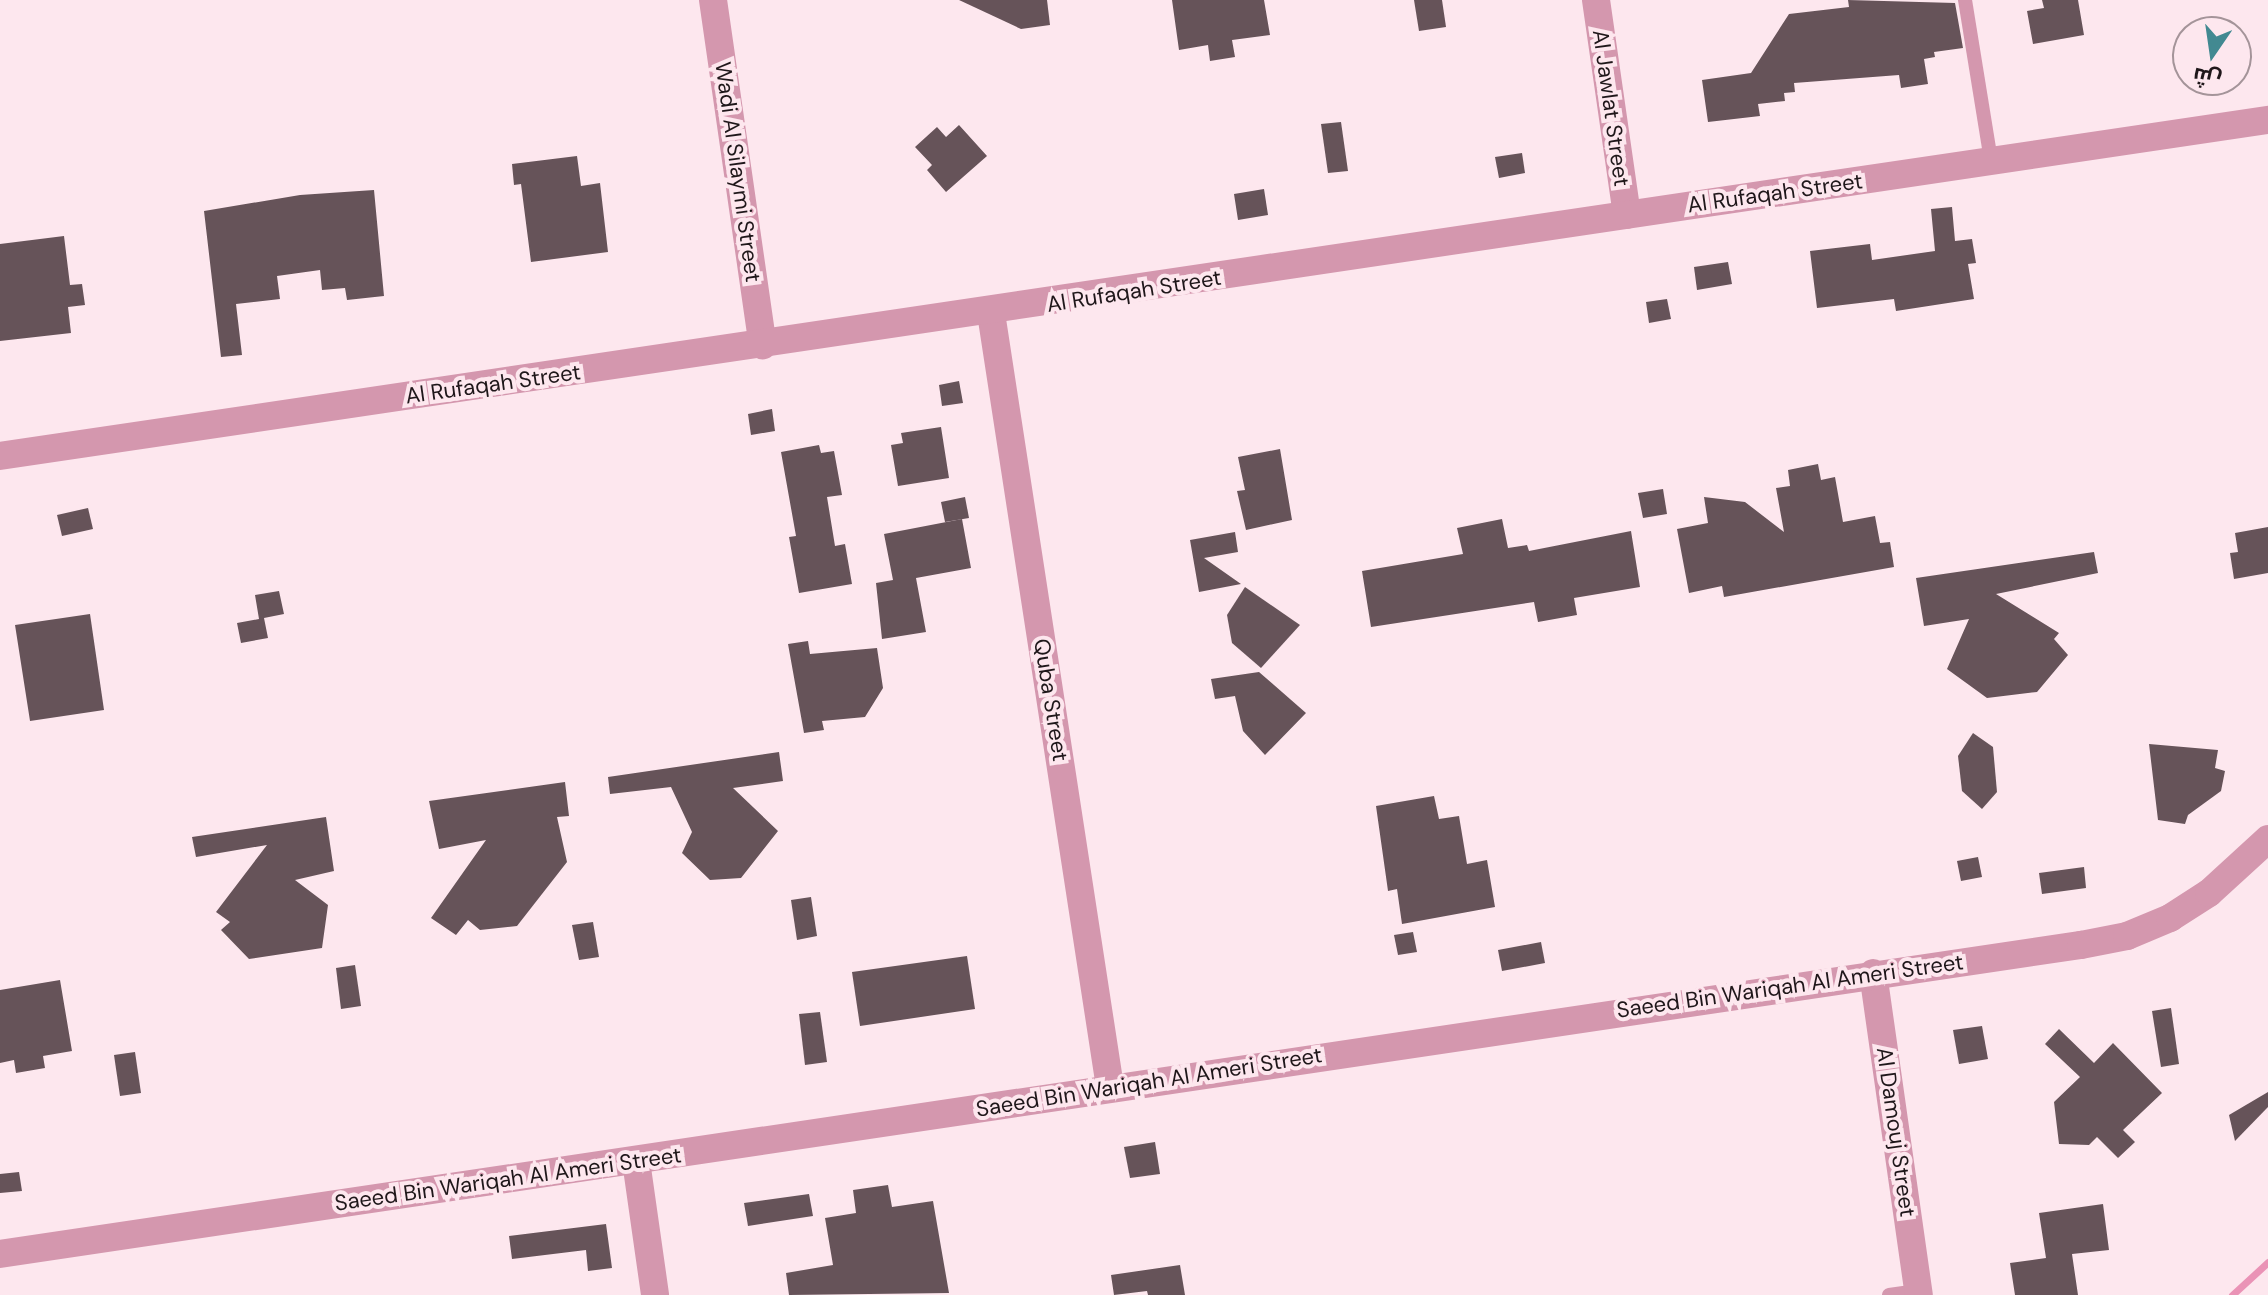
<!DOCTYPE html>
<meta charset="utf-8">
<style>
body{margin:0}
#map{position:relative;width:2268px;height:1295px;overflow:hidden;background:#fde7ee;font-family:"DM Sans",Cairo,sans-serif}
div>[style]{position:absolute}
.stream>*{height:7px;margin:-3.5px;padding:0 3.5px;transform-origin:3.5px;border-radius:3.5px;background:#ea93b6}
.building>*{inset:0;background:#665359}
.lane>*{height:14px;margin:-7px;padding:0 7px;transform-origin:7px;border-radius:7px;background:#d497ae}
.street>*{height:28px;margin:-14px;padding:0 14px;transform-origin:14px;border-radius:14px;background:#d497ae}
span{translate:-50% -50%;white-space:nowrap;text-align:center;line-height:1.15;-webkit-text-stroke:8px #fde7ee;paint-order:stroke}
.street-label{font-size:22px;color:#1f171a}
.north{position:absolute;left:2172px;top:16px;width:80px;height:80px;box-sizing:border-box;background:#fde7ee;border:2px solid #a49499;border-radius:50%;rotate:193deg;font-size:22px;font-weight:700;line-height:32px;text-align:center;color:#1f171a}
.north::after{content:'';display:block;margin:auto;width:28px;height:36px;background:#428991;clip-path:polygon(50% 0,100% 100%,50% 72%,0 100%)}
</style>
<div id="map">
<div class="stream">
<div style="left:2232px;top:1295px;width:49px;rotate:-42.5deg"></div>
</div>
<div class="building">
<div style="clip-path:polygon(959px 0,1047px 0,1050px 25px,1021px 29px)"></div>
<div style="clip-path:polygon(1172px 0,1264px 0,1270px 35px,1232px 40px,1235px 57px,1210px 61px,1208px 45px,1179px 50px)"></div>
<div style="clip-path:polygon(1414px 0,1442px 0,1446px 27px,1419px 31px)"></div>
<div style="clip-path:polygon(1848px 0,1955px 3px,1963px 48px,1934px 52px,1935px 57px,1924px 59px,1928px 84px,1901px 88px,1899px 75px,1794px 83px,1795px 92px,1784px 93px,1785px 101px,1758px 104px,1760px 116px,1708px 122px,1702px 80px,1751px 73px,1789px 14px,1849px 7px)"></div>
<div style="clip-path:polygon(2042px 0,2078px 0,2084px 35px,2033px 44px,2027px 11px,2044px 8px)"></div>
<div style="clip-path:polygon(1341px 122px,1348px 171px,1328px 173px,1321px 124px)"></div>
<div style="clip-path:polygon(959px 125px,987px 156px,946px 192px,927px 170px,932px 165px,915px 147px,937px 127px,946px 137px)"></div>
<div style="clip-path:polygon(1522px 153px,1525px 173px,1499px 178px,1495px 157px)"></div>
<div style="clip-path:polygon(577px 156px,581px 186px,600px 183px,608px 252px,531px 262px,521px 184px,514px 185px,512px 164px)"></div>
<div style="clip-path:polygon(1264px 189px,1268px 215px,1238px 220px,1234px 194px)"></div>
<div style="clip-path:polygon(374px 190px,384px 296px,347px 300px,345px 288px,322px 290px,320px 270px,277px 276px,280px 299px,236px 304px,242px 355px,221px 357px,204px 211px,300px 195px)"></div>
<div style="clip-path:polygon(1952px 207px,1955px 241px,1972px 239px,1976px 263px,1968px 264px,1974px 299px,1896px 311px,1894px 299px,1817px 308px,1810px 251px,1870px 244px,1872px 260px,1935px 251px,1931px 209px)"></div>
<div style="clip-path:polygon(64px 236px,70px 285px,82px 284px,85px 305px,68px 307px,71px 333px,0 341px,0 244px)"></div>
<div style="clip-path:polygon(1728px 262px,1732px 284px,1697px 290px,1694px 267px)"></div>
<div style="clip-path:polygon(1667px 299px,1671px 319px,1649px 323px,1646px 302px)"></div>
<div style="clip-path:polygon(959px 381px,963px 403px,942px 406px,939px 385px)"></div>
<div style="clip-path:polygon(772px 409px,775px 431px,751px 435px,748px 414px)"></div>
<div style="clip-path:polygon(941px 427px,949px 478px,898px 486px,891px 445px,903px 443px,901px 433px)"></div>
<div style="clip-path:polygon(819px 445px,821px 453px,834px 451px,842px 495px,827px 497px,835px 546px,845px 544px,852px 584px,799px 593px,789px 537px,796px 536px,781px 452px)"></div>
<div style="clip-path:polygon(1280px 449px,1292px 520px,1246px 530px,1237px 491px,1245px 490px,1238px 457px)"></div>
<div style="clip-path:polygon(1818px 464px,1821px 480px,1835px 477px,1843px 522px,1875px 516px,1880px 543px,1890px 542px,1894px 567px,1724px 597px,1722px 586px,1689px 593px,1677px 529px,1708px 523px,1704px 497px,1745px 502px,1784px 532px,1776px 488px,1790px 486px,1788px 470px)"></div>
<div style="clip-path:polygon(1663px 489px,1667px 514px,1643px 518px,1638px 493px)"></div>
<div style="clip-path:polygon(965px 497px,969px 518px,945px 522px,941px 502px)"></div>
<div style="clip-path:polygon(88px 508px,93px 529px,62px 536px,57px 515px)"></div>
<div style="clip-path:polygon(962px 519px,971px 568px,916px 578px,926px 632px,882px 639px,876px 583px,893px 580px,884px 534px)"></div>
<div style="clip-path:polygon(1502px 519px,1508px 548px,1527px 545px,1529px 551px,1631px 531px,1640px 587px,1574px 598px,1577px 615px,1538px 622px,1534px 602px,1371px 627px,1362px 571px,1463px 554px,1457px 528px)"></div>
<div style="clip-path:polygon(2268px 527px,2268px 573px,2234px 579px,2230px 553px,2238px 552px,2235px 533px)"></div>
<div style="clip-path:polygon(1235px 532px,1238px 552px,1204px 558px,1241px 584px,1199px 592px,1190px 540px)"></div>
<div style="clip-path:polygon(2094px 552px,2098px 573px,1996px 594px,2059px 633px,2054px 639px,2068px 655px,2037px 692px,1987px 698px,1947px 669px,1969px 619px,1924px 626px,1916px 578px)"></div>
<div style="clip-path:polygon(1245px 587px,1300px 625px,1261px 668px,1232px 643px,1227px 615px)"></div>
<div style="clip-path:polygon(279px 591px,284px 614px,264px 618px,268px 638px,241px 643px,237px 623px,259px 619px,255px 595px)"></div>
<div style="clip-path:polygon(90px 614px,104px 710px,30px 721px,15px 625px)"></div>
<div style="clip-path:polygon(808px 641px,810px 654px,877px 648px,883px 688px,865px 717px,822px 721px,824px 730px,804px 733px,788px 644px)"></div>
<div style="clip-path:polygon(1259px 672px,1306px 713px,1265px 755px,1243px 731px,1235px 696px,1215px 699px,1211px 679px)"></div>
<div style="clip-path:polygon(1973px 733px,1993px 747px,1997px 792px,1982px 809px,1962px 791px,1958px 756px)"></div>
<div style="clip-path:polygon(2149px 744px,2218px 750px,2215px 768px,2225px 771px,2221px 791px,2188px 815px,2185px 824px,2158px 820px)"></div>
<div style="clip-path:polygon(779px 752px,783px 781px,733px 788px,778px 831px,741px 878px,710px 880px,682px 853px,692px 832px,671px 787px,610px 794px,608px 777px)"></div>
<div style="clip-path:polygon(565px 782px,569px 816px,557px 817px,567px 862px,517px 926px,480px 930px,468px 920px,456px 935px,431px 918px,486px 840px,439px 849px,429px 801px)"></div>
<div style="clip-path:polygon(1434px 796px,1439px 819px,1459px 816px,1467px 864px,1487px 860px,1495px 907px,1402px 924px,1397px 889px,1388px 891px,1376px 806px)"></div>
<div style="clip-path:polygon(326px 817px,334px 871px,295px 880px,328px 905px,322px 948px,249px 959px,221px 930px,230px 922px,216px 912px,267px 845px,196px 857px,192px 837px)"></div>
<div style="clip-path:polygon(1978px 857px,1982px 877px,1961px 881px,1957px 861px)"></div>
<div style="clip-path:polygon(2084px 867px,2086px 888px,2042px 894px,2039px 873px)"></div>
<div style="clip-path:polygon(811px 897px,817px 936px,797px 940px,791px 900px)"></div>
<div style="clip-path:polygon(593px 922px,599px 957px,579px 960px,572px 925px)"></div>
<div style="clip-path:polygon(1413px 932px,1417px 952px,1398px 955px,1394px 935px)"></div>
<div style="clip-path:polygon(1541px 942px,1545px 963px,1502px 971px,1498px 950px)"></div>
<div style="clip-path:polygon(967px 956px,975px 1009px,860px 1026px,852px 972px)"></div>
<div style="clip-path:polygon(355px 965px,361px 1006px,341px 1009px,336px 968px)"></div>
<div style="clip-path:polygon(60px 980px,72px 1051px,43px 1056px,45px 1068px,16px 1073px,14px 1060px,0 1063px,0 990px)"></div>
<div style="clip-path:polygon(2171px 1008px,2179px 1064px,2161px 1067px,2152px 1011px)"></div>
<div style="clip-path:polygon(820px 1012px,827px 1062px,805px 1065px,799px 1014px)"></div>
<div style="clip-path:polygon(1982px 1026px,1988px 1059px,1959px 1064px,1953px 1030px)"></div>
<div style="clip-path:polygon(2059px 1029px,2094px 1063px,2113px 1043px,2162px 1093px,2123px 1130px,2135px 1142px,2118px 1158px,2097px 1137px,2089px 1145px,2059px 1144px,2054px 1102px,2080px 1077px,2045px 1044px)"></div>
<div style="clip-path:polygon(135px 1052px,141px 1093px,120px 1096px,114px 1055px)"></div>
<div style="clip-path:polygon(2268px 1092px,2268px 1107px,2235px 1141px,2229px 1115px)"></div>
<div style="clip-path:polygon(1155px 1142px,1160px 1174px,1130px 1178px,1124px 1147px)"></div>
<div style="clip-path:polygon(19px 1172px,22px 1191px,0 1193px,0 1174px)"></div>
<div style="clip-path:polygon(888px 1185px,892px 1207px,933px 1201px,949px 1293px,789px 1295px,786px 1273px,833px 1265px,825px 1218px,856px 1213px,853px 1190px)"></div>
<div style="clip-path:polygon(809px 1194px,813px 1216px,748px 1226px,744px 1203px)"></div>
<div style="clip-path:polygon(2103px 1204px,2109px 1250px,2072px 1254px,2078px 1295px,2015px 1295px,2010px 1263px,2046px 1258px,2039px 1213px)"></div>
<div style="clip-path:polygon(606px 1224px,612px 1268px,588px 1271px,586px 1250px,512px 1259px,509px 1236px)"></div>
<div style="clip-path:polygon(1180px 1265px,1185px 1295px,1148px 1295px,1147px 1291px,1114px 1295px,1111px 1275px)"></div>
</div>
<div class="lane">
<div style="left:1965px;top:0;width:163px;rotate:80.8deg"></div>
<div style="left:1889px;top:1295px;width:29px;rotate:-8deg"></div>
</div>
<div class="street">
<div style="left:713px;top:0;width:349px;rotate:81.8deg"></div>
<div style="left:1596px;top:0;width:217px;rotate:81.8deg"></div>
<div style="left:991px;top:313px;width:783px;rotate:81.26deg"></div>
<div style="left:0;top:456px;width:2293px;rotate:-8.43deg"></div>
<div style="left:1873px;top:973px;width:325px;rotate:81.9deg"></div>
<div style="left:636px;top:1161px;width:135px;rotate:81.9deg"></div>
<div style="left:0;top:1254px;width:2104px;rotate:-8.45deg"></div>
<div style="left:2081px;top:945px;width:47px;rotate:-11.1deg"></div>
<div style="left:2127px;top:936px;width:47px;rotate:-22.7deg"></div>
<div style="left:2170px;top:918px;width:46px;rotate:-32.7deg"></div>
<div style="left:2209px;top:893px;width:80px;rotate:-42.5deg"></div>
</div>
<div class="street-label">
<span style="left:1611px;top:108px;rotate:82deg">Al Jawlat Street</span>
<span style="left:738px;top:172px;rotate:82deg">Wadi Al Silaymi Street</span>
<span style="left:1775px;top:193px;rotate:-8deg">Al Rufaqah Street</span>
<span style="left:1134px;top:291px;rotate:-9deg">Al Rufaqah Street</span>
<span style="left:493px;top:384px;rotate:-8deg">Al Rufaqah Street</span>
<span style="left:1051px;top:700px;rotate:81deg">Quba Street</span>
<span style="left:1790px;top:986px;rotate:-8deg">Saeed Bin Wariqah Al Ameri Street</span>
<span style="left:1149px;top:1082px;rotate:-9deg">Saeed Bin Wariqah Al Ameri Street</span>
<span style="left:1896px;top:1132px;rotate:82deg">Al Damouj Street</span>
<span style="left:508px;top:1179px;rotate:-8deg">Saeed Bin Wariqah Al Ameri Street</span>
</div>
<div class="north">ش</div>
</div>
